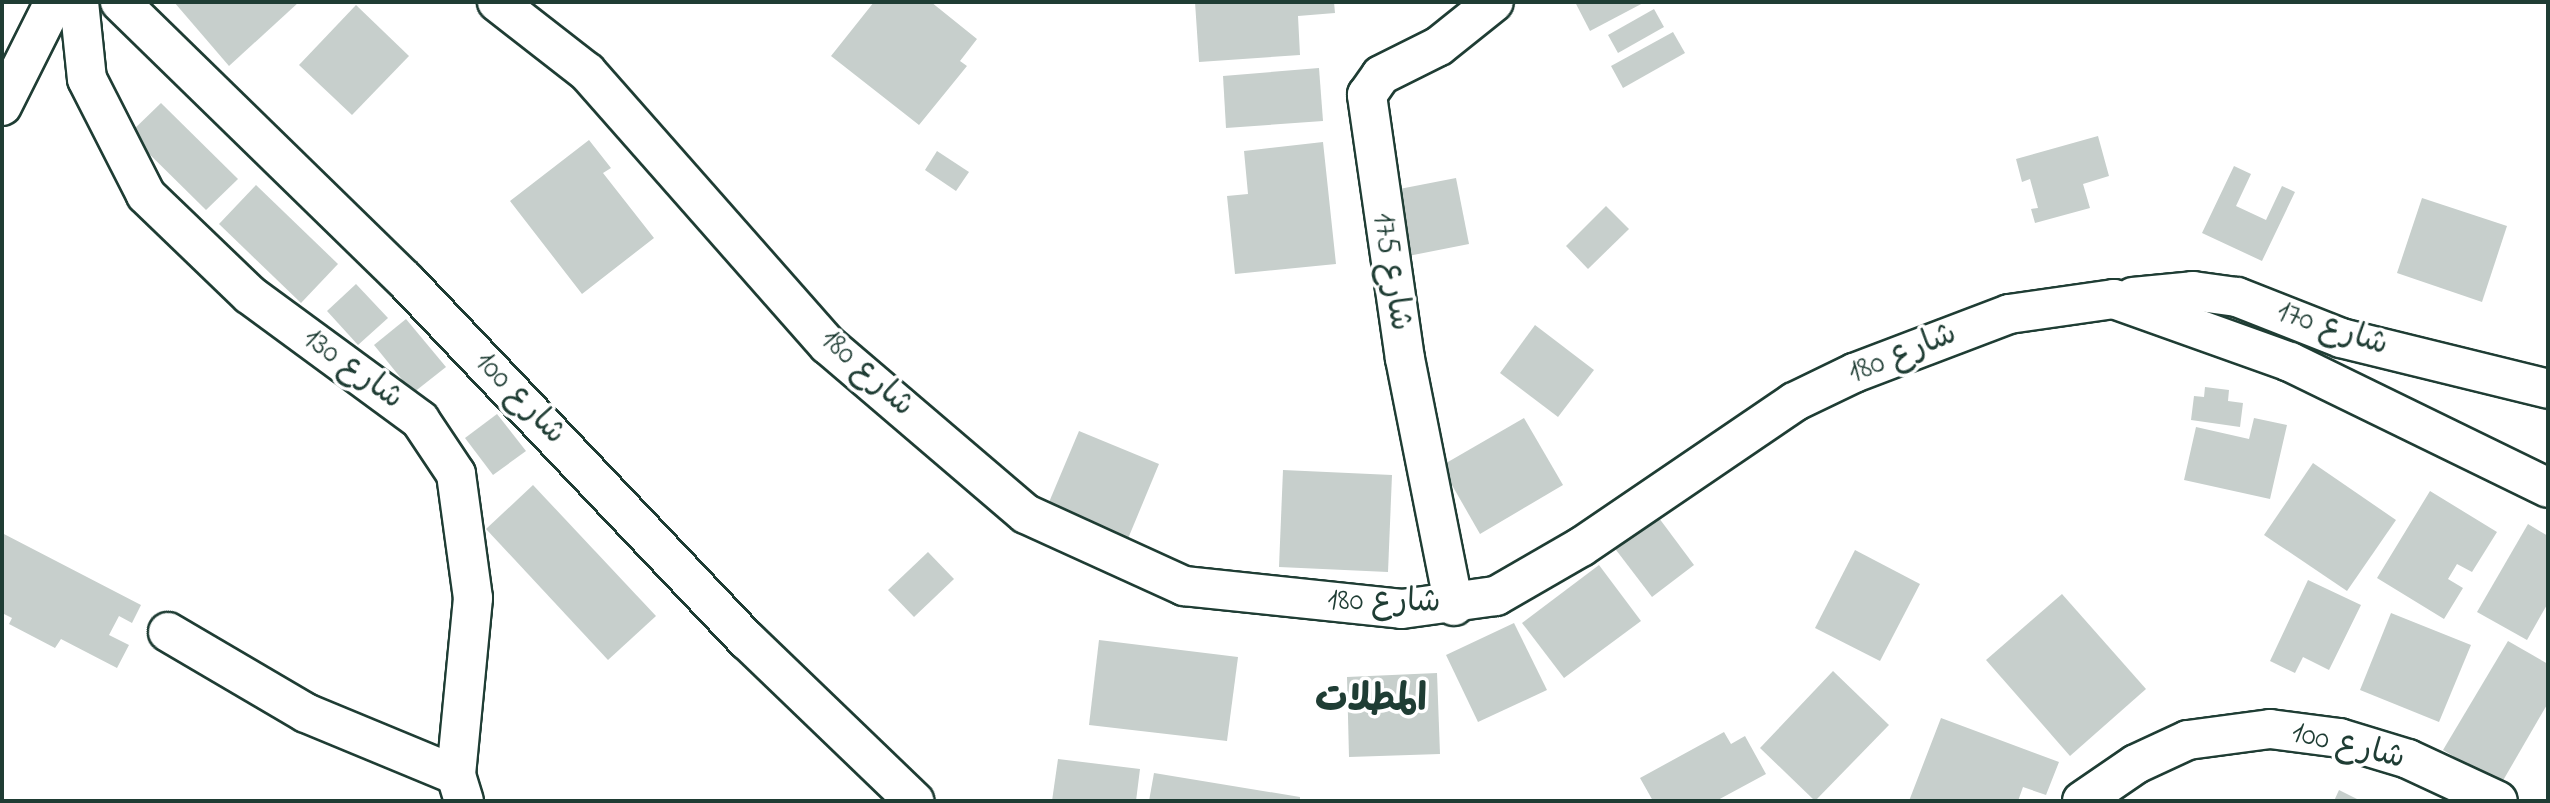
<!DOCTYPE html>
<meta charset="utf-8">
<style>
body{margin:0}
#map{position:relative;width:2550px;height:803px;overflow:hidden;background:#fff;font-family:"Indie Flower","Playpen Sans Arabic",sans-serif}
div>[style]{position:absolute}
.building>*{inset:0;background:#c7cfcc}
.roads{filter:drop-shadow(2px 0 #1f3d34) drop-shadow(-2px 0 #1f3d34) drop-shadow(0 2px #1f3d34) drop-shadow(0 -2px #1f3d34)}
.minor>*{height:38px;margin:-19px;padding:0 19px;transform-origin:19px;border-radius:19px;background:#fff}
.secondary>*{height:38px;margin:-19px;padding:0 19px;transform-origin:19px;border-radius:19px;background:#fff}
span{translate:-50% -50%;white-space:nowrap;text-align:center;line-height:1.15;-webkit-text-stroke:7px #fff;paint-order:stroke}
.street-label{font-size:32px;color:#1f3d34}
.district-label{font-size:38px;color:#1f3d34;font-weight:700}
.frame{position:absolute;inset:0;border:4px solid #1f3d34;pointer-events:none}
</style>
<div id="map">
<div class="building">
<div style="clip-path:polygon(174px 2px,299px 2px,229px 66px)"></div>
<div style="clip-path:polygon(874px 2px,931px 2px,977px 39px,960px 61px,967px 66px,919px 125px,831px 56px)"></div>
<div style="clip-path:polygon(1195px 2px,1334px 2px,1335px 13px,1298px 16px,1300px 55px,1199px 62px)"></div>
<div style="clip-path:polygon(1575px 2px,1645px 2px,1590px 31px)"></div>
<div style="clip-path:polygon(356px 5px,409px 56px,352px 115px,299px 65px)"></div>
<div style="clip-path:polygon(1654px 9px,1664px 27px,1618px 53px,1608px 35px)"></div>
<div style="clip-path:polygon(1673px 32px,1685px 53px,1623px 88px,1611px 66px)"></div>
<div style="clip-path:polygon(1319px 68px,1323px 121px,1226px 128px,1223px 76px)"></div>
<div style="clip-path:polygon(161px 103px,238px 179px,206px 210px,129px 134px)"></div>
<div style="clip-path:polygon(2098px 136px,2109px 176px,2083px 184px,2090px 208px,2035px 223px,2031px 209px,2038px 208px,2030px 179px,2022px 182px,2016px 159px)"></div>
<div style="clip-path:polygon(589px 140px,611px 168px,603px 173px,654px 238px,582px 294px,510px 201px)"></div>
<div style="clip-path:polygon(1323px 142px,1336px 264px,1235px 274px,1227px 196px,1248px 194px,1244px 151px)"></div>
<div style="clip-path:polygon(937px 151px,969px 172px,956px 191px,925px 170px)"></div>
<div style="clip-path:polygon(2234px 166px,2251px 174px,2236px 206px,2266px 220px,2282px 186px,2295px 192px,2262px 261px,2202px 233px)"></div>
<div style="clip-path:polygon(1456px 178px,1469px 244px,1398px 258px,1384px 192px)"></div>
<div style="clip-path:polygon(256px 185px,338px 264px,301px 303px,219px 224px)"></div>
<div style="clip-path:polygon(2422px 198px,2507px 226px,2482px 302px,2397px 273px)"></div>
<div style="clip-path:polygon(1606px 206px,1629px 229px,1588px 269px,1566px 246px)"></div>
<div style="clip-path:polygon(356px 284px,388px 318px,358px 345px,327px 311px)"></div>
<div style="clip-path:polygon(406px 319px,446px 367px,413px 393px,374px 345px)"></div>
<div style="clip-path:polygon(1535px 325px,1594px 370px,1558px 417px,1500px 373px)"></div>
<div style="clip-path:polygon(2205px 387px,2229px 390px,2228px 401px,2243px 403px,2240px 427px,2191px 420px,2194px 396px,2204px 397px)"></div>
<div style="clip-path:polygon(497px 414px,526px 451px,493px 475px,465px 438px)"></div>
<div style="clip-path:polygon(1524px 418px,1563px 485px,1480px 534px,1441px 466px)"></div>
<div style="clip-path:polygon(2254px 418px,2287px 425px,2270px 499px,2184px 480px,2196px 427px,2249px 439px)"></div>
<div style="clip-path:polygon(1079px 431px,1159px 464px,1127px 541px,1047px 507px)"></div>
<div style="clip-path:polygon(2313px 463px,2396px 520px,2347px 591px,2264px 535px)"></div>
<div style="clip-path:polygon(1283px 470px,1392px 475px,1388px 572px,1279px 567px)"></div>
<div style="clip-path:polygon(533px 485px,656px 616px,608px 660px,486px 529px)"></div>
<div style="clip-path:polygon(2430px 491px,2497px 532px,2472px 572px,2457px 564px,2448px 579px,2463px 588px,2444px 619px,2377px 578px)"></div>
<div style="clip-path:polygon(1656px 514px,1694px 565px,1652px 597px,1613px 546px)"></div>
<div style="clip-path:polygon(2528px 524px,2548px 536px,2548px 603px,2527px 640px,2477px 612px)"></div>
<div style="clip-path:polygon(2px 533px,141px 605px,132px 623px,119px 616px,109px 635px,129px 645px,117px 668px,61px 639px,55px 648px,9px 624px,12px 618px,2px 613px)"></div>
<div style="clip-path:polygon(1855px 550px,1920px 584px,1880px 661px,1815px 628px)"></div>
<div style="clip-path:polygon(928px 552px,954px 579px,914px 617px,888px 590px)"></div>
<div style="clip-path:polygon(1599px 565px,1641px 621px,1564px 678px,1522px 623px)"></div>
<div style="clip-path:polygon(2308px 580px,2361px 605px,2329px 670px,2303px 657px,2295px 673px,2270px 661px)"></div>
<div style="clip-path:polygon(2062px 594px,2146px 689px,2070px 756px,1986px 660px)"></div>
<div style="clip-path:polygon(2391px 613px,2471px 645px,2439px 722px,2360px 690px)"></div>
<div style="clip-path:polygon(1514px 623px,1547px 690px,1478px 722px,1446px 655px)"></div>
<div style="clip-path:polygon(1099px 640px,1238px 657px,1227px 741px,1089px 725px)"></div>
<div style="clip-path:polygon(2508px 641px,2548px 664px,2548px 703px,2501px 784px,2443px 750px)"></div>
<div style="clip-path:polygon(1833px 671px,1889px 725px,1815px 801px,1760px 748px)"></div>
<div style="clip-path:polygon(1437px 673px,1440px 754px,1349px 757px,1347px 677px)"></div>
<div style="clip-path:polygon(1941px 718px,2059px 762px,2046px 795px,2023px 787px,2018px 801px,1909px 801px)"></div>
<div style="clip-path:polygon(1724px 732px,1731px 744px,1745px 736px,1766px 774px,1716px 801px,1653px 801px,1640px 778px)"></div>
<div style="clip-path:polygon(1058px 759px,1140px 769px,1136px 801px,1052px 801px)"></div>
<div style="clip-path:polygon(1154px 773px,1300px 797px,1300px 801px,1149px 801px)"></div>
<div style="clip-path:polygon(2339px 790px,2361px 801px,2334px 801px)"></div>
</div>
<div class="roads">
<div class="minor">
<div style="left:79px;top:2px;width:77px;rotate:84.1deg"></div>
<div style="left:87px;top:79px;width:130px;rotate:63deg"></div>
<div style="left:146px;top:195px;width:144px;rotate:43.9deg"></div>
<div style="left:250px;top:295px;width:211px;rotate:36.3deg"></div>
<div style="left:420px;top:420px;width:65px;rotate:56.3deg"></div>
<div style="left:456px;top:474px;width:125px;rotate:82.2deg"></div>
<div style="left:473px;top:598px;width:178px;rotate:95.5deg"></div>
<div style="left:456px;top:775px;width:27px;rotate:73deg"></div>
<div style="left:497px;top:2px;width:114px;rotate:37.9deg"></div>
<div style="left:587px;top:72px;width:364px;rotate:48.6deg"></div>
<div style="left:828px;top:345px;width:260px;rotate:40.5deg"></div>
<div style="left:1026px;top:514px;width:174px;rotate:24.5deg"></div>
<div style="left:1184px;top:586px;width:219px;rotate:6deg"></div>
<div style="left:1402px;top:609px;width:95px;rotate:-7.9deg"></div>
<div style="left:1496px;top:596px;width:98px;rotate:-30deg"></div>
<div style="left:1581px;top:547px;width:258px;rotate:-34.2deg"></div>
<div style="left:1794px;top:402px;width:67px;rotate:-25.8deg"></div>
<div style="left:1854px;top:373px;width:166px;rotate:-20.8deg"></div>
<div style="left:2009px;top:314px;width:106px;rotate:-8.1deg"></div>
<div style="left:2114px;top:299px;width:187px;rotate:19.7deg"></div>
<div style="left:2290px;top:362px;width:287px;rotate:26deg"></div>
<div style="left:2px;top:106px;width:116px;rotate:-63.4deg"></div>
<div style="left:2133px;top:297px;width:60px;rotate:-5.7deg"></div>
<div style="left:2193px;top:291px;width:44px;rotate:7.8deg"></div>
<div style="left:2237px;top:297px;width:112px;rotate:21.5deg"></div>
<div style="left:2341px;top:338px;width:213px;rotate:13.8deg"></div>
<div style="left:1454px;top:606px;width:252px;rotate:-101.2deg"></div>
<div style="left:1405px;top:359px;width:267px;rotate:-98.2deg"></div>
<div style="left:1367px;top:95px;width:24px;rotate:-55deg"></div>
<div style="left:1381px;top:75px;width:65px;rotate:-26.6deg"></div>
<div style="left:1439px;top:46px;width:70px;rotate:-38.7deg"></div>
<div style="left:168px;top:632px;width:160px;rotate:30.4deg"></div>
<div style="left:306px;top:713px;width:162px;rotate:22.5deg"></div>
</div>
<div class="secondary">
<div style="left:120px;top:2px;width:398px;rotate:44.3deg"></div>
<div style="left:405px;top:280px;width:498px;rotate:46.5deg"></div>
<div style="left:748px;top:641px;width:231px;rotate:43.9deg"></div>
<div style="left:2082px;top:801px;width:65px;rotate:-34.4deg"></div>
<div style="left:2136px;top:764px;width:57px;rotate:-24.8deg"></div>
<div style="left:2188px;top:740px;width:83px;rotate:-7.6deg"></div>
<div style="left:2270px;top:729px;width:70px;rotate:7.4deg"></div>
<div style="left:2339px;top:738px;width:72px;rotate:16.9deg"></div>
<div style="left:2408px;top:759px;width:99px;rotate:25deg"></div>
</div>
</div>
<div class="street-label">
<span style="left:1390px;top:272px;rotate:81deg">شارع 175</span>
<span style="left:2332px;top:330px;rotate:18deg">شارع 170</span>
<span style="left:1903px;top:355px;rotate:-22deg">شارع 180</span>
<span style="left:352px;top:370px;rotate:36deg">شارع 130</span>
<span style="left:866px;top:374px;rotate:42deg">شارع 180</span>
<span style="left:519px;top:399px;rotate:46deg">شارع 100</span>
<span style="left:1384px;top:603px;rotate:1deg">شارع 180</span>
<span style="left:2348px;top:747px;rotate:14deg">شارع 100</span>
</div>
<div class="district-label">
<span style="left:1371px;top:702px">المطلات</span>
</div>
<div class="frame"></div>
</div>
